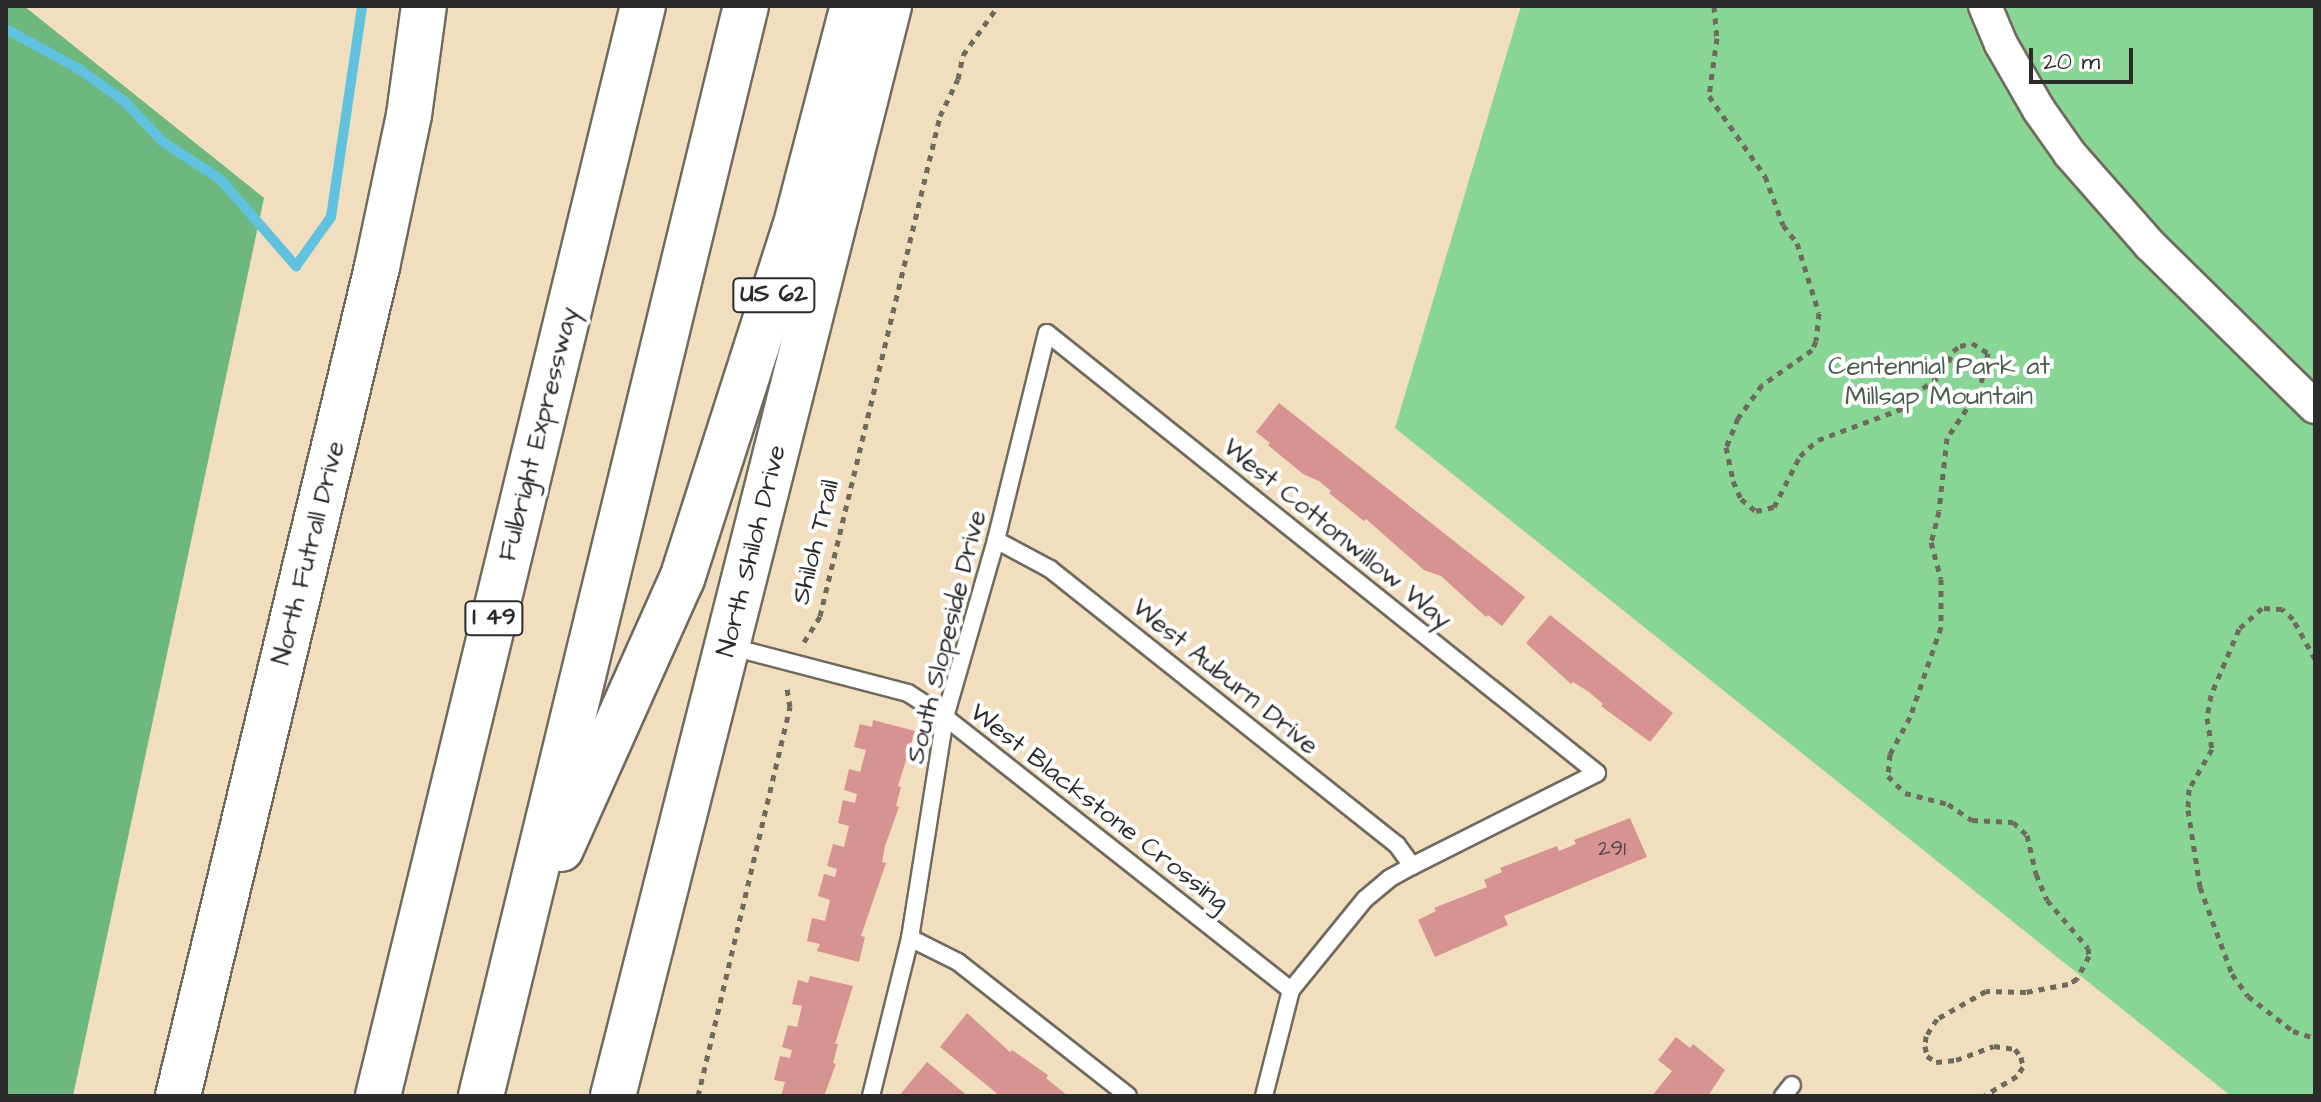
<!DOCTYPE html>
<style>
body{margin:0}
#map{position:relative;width:2321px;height:1102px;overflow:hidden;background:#f1debe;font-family:"Architects Daughter",sans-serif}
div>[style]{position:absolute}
.green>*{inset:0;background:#88d695}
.forest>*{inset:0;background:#6eb77e}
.stream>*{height:10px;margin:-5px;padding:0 5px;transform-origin:5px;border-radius:5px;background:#60c2de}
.building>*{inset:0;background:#d79392}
.path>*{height:5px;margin-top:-2.5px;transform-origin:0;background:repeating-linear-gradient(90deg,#706a5e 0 6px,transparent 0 12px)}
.roads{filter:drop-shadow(2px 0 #706a5e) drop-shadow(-2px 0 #706a5e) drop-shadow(0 2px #706a5e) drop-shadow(0 -2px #706a5e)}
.service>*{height:16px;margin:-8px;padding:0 8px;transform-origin:8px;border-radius:8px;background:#fff}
.minor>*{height:32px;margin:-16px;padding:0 16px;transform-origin:16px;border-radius:16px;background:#fff}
.secondary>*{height:44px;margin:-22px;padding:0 22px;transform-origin:22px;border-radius:22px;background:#fff}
.motorway>*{height:44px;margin:-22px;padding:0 22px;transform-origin:22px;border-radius:22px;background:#fff}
span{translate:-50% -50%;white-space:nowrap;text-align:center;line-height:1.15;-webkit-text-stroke:8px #fff;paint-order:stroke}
.number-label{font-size:22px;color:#564545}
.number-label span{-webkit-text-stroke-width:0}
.shield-label span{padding:2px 6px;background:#fff;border:2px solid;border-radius:6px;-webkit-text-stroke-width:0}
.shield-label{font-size:24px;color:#2b2b2b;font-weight:700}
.park-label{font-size:26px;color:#475e4b}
.street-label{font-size:26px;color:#2b2b2b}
.frame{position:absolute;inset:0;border:8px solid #2b2b2b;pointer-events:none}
.scale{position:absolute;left:2029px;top:48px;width:104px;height:36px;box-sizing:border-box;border:4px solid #2b2b2b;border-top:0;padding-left:10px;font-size:24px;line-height:28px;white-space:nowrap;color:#2b2b2b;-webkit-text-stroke:6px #fff;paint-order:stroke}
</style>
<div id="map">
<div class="green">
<div style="clip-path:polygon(1521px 6px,2315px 6px,2315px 1096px,2231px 1096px,1395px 428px)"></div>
</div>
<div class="forest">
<div style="clip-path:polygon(6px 6px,24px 6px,264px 198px,73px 1096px,6px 1096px)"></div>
</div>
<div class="stream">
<div style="left:6px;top:29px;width:83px;rotate:28.7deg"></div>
<div style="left:79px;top:69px;width:55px;rotate:35.4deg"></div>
<div style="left:124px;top:101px;width:57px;rotate:46.4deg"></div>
<div style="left:163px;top:142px;width:68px;rotate:33deg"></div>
<div style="left:220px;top:179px;width:116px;rotate:48.9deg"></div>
<div style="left:296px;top:266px;width:60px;rotate:-54.5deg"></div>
<div style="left:331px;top:217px;width:213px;rotate:-81.6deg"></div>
</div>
<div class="building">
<div style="clip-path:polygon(1279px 403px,1525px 597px,1502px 626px,1488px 615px,1486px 617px,1441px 576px,1424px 570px,1366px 519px,1364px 521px,1329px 493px,1331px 491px,1319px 481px,1303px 474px,1268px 445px,1270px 443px,1256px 432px)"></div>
<div style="clip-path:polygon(1550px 615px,1673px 713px,1650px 742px,1601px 706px,1603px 704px,1589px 692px,1573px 682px,1571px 684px,1526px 643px)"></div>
<div style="clip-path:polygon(873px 720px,915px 731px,898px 786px,901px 787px,896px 806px,899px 807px,885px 846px,882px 862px,886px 863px,861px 936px,865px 937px,859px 962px,817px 951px,820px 944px,807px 941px,812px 918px,825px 921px,830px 900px,818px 896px,824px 874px,835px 877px,837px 869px,827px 866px,833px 844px,844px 847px,849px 826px,838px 823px,843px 800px,855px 803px,857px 794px,844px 790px,849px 769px,860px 772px,866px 750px,854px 747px,860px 724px,872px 727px)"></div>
<div style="clip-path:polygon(1630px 818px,1647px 857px,1504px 916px,1508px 925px,1435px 957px,1418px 920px,1436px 911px,1434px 908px,1487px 887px,1484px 880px,1502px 872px,1500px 868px,1557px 846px,1559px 851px,1576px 844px,1574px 840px)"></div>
<div style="clip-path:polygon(810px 976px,853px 986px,835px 1044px,838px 1044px,833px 1063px,836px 1064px,824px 1096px,781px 1096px,785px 1082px,774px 1080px,780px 1056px,790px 1058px,792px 1050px,782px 1047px,788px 1025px,797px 1027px,802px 1006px,792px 1004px,798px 980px,808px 983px)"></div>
<div style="clip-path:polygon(967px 1013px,1010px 1052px,1012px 1050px,1048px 1075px,1046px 1078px,1068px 1096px,1000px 1096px,940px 1047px)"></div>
<div style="clip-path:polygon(1676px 1037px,1690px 1048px,1693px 1044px,1725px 1070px,1708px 1096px,1652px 1096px,1672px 1071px,1658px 1060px)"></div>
<div style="clip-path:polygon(927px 1062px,958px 1088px,968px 1096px,899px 1096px)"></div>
</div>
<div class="path">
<div style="left:1714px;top:6px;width:32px;rotate:85deg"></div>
<div style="left:1717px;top:38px;width:59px;rotate:97.9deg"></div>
<div style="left:1709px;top:96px;width:98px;rotate:55deg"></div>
<div style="left:1765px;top:176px;width:52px;rotate:69.8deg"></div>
<div style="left:1783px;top:225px;width:23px;rotate:52deg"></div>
<div style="left:1797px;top:243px;width:73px;rotate:72.6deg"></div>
<div style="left:1819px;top:313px;width:28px;rotate:96deg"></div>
<div style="left:1816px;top:341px;width:10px;rotate:114deg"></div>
<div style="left:1812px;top:350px;width:61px;rotate:145deg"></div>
<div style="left:1762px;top:385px;width:41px;rotate:126deg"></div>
<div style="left:1738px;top:418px;width:31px;rotate:112deg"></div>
<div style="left:1726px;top:447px;width:35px;rotate:78deg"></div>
<div style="left:1733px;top:481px;width:20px;rotate:66deg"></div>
<div style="left:1741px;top:499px;width:19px;rotate:39deg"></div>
<div style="left:1756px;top:511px;width:18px;rotate:-13deg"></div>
<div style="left:1774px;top:507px;width:57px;rotate:-63deg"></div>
<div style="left:1800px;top:456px;width:24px;rotate:-42deg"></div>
<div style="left:1818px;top:440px;width:89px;rotate:-20.5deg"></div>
<div style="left:1901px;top:409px;width:18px;rotate:-49deg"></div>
<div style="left:1913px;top:395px;width:38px;rotate:-35deg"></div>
<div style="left:1944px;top:373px;width:24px;rotate:-68deg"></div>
<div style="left:1953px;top:351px;width:9px;rotate:-36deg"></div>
<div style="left:1960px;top:346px;width:12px;rotate:-14deg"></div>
<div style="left:1972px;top:343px;width:19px;rotate:32deg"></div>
<div style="left:1988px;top:353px;width:37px;rotate:103deg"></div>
<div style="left:1980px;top:389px;width:59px;rotate:124deg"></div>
<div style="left:1947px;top:438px;width:73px;rotate:96.3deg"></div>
<div style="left:1939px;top:511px;width:32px;rotate:104deg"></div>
<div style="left:1931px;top:542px;width:38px;rotate:75deg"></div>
<div style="left:1941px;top:579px;width:48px;rotate:90deg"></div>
<div style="left:1941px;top:627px;width:95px;rotate:109deg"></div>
<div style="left:1910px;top:717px;width:42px;rotate:118.4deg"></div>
<div style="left:1890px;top:754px;width:22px;rotate:95deg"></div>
<div style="left:1888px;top:776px;width:24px;rotate:45deg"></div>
<div style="left:1905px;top:793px;width:44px;rotate:14.3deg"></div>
<div style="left:1948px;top:804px;width:29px;rotate:34deg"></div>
<div style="left:1972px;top:820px;width:41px;rotate:2.8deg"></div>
<div style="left:2013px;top:822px;width:19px;rotate:43deg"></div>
<div style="left:2027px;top:835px;width:40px;rotate:77deg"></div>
<div style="left:2036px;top:874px;width:28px;rotate:67deg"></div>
<div style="left:2047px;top:900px;width:63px;rotate:49.5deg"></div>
<div style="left:2088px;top:948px;width:8px;rotate:83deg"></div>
<div style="left:2089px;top:956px;width:26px;rotate:118deg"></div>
<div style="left:2077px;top:979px;width:10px;rotate:151deg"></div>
<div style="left:2068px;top:984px;width:43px;rotate:169.2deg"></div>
<div style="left:2026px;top:992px;width:40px;rotate:-178.6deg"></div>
<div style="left:1986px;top:991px;width:56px;rotate:150.3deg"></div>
<div style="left:1937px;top:1019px;width:20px;rotate:123deg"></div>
<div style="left:1926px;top:1036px;width:10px;rotate:96deg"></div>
<div style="left:1925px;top:1046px;width:10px;rotate:79deg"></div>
<div style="left:1927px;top:1056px;width:11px;rotate:34deg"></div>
<div style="left:1936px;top:1062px;width:20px;rotate:-6deg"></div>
<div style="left:1956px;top:1060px;width:40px;rotate:-20.2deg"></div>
<div style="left:1994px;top:1046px;width:21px;rotate:8deg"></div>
<div style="left:2015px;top:1049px;width:10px;rotate:53deg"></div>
<div style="left:2021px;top:1057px;width:10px;rotate:79deg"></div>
<div style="left:2023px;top:1067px;width:11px;rotate:124deg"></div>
<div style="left:2017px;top:1076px;width:39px;rotate:149deg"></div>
<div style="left:804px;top:642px;width:31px;rotate:-58deg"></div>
<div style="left:820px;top:616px;width:514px;rotate:-76.5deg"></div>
<div style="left:940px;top:116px;width:41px;rotate:-64.1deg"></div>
<div style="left:958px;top:79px;width:25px;rotate:-78deg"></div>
<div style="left:963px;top:55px;width:60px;rotate:-54.5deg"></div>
<div style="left:2315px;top:659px;width:46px;rotate:-118.8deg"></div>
<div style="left:2293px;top:619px;width:15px;rotate:-138deg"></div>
<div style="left:2282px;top:609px;width:20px;rotate:-177deg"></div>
<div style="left:2262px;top:608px;width:31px;rotate:138deg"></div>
<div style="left:2239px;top:629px;width:72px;rotate:113deg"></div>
<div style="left:2211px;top:695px;width:23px;rotate:100deg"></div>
<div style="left:2207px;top:718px;width:31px;rotate:81deg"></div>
<div style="left:2212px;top:749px;width:46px;rotate:119.9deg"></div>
<div style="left:2189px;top:789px;width:21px;rotate:93deg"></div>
<div style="left:2188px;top:810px;width:78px;rotate:81.1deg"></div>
<div style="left:2200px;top:887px;width:93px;rotate:69.8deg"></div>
<div style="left:2232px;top:974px;width:27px;rotate:54deg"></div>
<div style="left:2248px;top:996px;width:57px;rotate:37.9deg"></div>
<div style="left:2293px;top:1031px;width:23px;rotate:18deg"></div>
<div style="left:698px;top:1096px;width:400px;rotate:-76.7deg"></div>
<div style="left:790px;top:707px;width:19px;rotate:-99deg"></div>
</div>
<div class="roads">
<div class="service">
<div style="left:996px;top:540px;width:61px;rotate:28.2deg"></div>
<div style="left:1050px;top:569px;width:443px;rotate:38.5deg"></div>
<div style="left:1397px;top:845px;width:26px;rotate:54deg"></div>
<div style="left:728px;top:646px;width:186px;rotate:14.6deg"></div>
<div style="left:908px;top:693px;width:44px;rotate:33deg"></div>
<div style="left:945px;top:717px;width:441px;rotate:38.3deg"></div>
<div style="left:910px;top:938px;width:54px;rotate:26.6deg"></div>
<div style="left:958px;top:962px;width:216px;rotate:38.2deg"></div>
<div style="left:871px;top:1096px;width:163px;rotate:-76.1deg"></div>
<div style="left:910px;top:938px;width:224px;rotate:-81deg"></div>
<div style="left:945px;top:717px;width:184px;rotate:-73.9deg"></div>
<div style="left:996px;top:540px;width:213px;rotate:-76.2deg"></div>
<div style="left:1047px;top:333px;width:704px;rotate:38.66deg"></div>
<div style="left:1597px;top:773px;width:207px;rotate:153.3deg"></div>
<div style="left:1412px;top:866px;width:26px;rotate:151deg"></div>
<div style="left:1389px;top:879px;width:31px;rotate:140deg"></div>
<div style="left:1365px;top:899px;width:117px;rotate:129.1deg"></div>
<div style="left:1291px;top:990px;width:109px;rotate:104.3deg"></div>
<div style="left:1783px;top:1096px;width:14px;rotate:-51deg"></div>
</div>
<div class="minor">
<div style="left:1985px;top:6px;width:41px;rotate:67.2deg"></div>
<div style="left:2001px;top:44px;width:76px;rotate:60.1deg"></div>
<div style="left:2039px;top:110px;width:54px;rotate:54.8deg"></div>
<div style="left:2070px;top:154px;width:121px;rotate:48.7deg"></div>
<div style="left:2150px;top:245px;width:231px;rotate:44.5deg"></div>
</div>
<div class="secondary">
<div style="left:178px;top:1096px;width:853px;rotate:-76.5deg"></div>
<div style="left:377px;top:267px;width:155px;rotate:-78.1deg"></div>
<div style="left:409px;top:115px;width:110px;rotate:-82.2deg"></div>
<div style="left:613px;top:1096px;width:1124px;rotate:-75.79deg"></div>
</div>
<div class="motorway">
<div style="left:561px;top:849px;width:296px;rotate:-65.9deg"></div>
<div style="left:682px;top:579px;width:369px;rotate:-72.2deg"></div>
<div style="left:795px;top:228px;width:229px;rotate:-75.4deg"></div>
<div style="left:378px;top:1096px;width:1122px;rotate:-76.34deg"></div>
<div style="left:481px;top:1096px;width:1122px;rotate:-76.34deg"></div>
</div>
</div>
<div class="number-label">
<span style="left:1612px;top:849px">291</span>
</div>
<div class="shield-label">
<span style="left:774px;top:295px">US 62</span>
<span style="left:494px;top:618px">I 49</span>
</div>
<div class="park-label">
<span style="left:1939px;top:382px">Centennial Park at<br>Millsap Mountain</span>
</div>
<div class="street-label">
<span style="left:539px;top:434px;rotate:-76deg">Fulbright Expressway</span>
<span style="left:1337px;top:534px;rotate:39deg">West Cottonwillow Way</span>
<span style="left:816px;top:542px;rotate:-76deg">Shiloh Trail</span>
<span style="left:752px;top:551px;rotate:-76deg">North Shiloh Drive</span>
<span style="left:309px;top:553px;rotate:-76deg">North Futrall Drive</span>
<span style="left:947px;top:637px;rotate:-76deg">South Slopeside Drive</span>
<span style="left:1225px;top:677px;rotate:39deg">West Auburn Drive</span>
<span style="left:1099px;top:808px;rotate:38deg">West Blackstone Crossing</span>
</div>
<div class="frame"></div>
<div class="scale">20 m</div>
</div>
